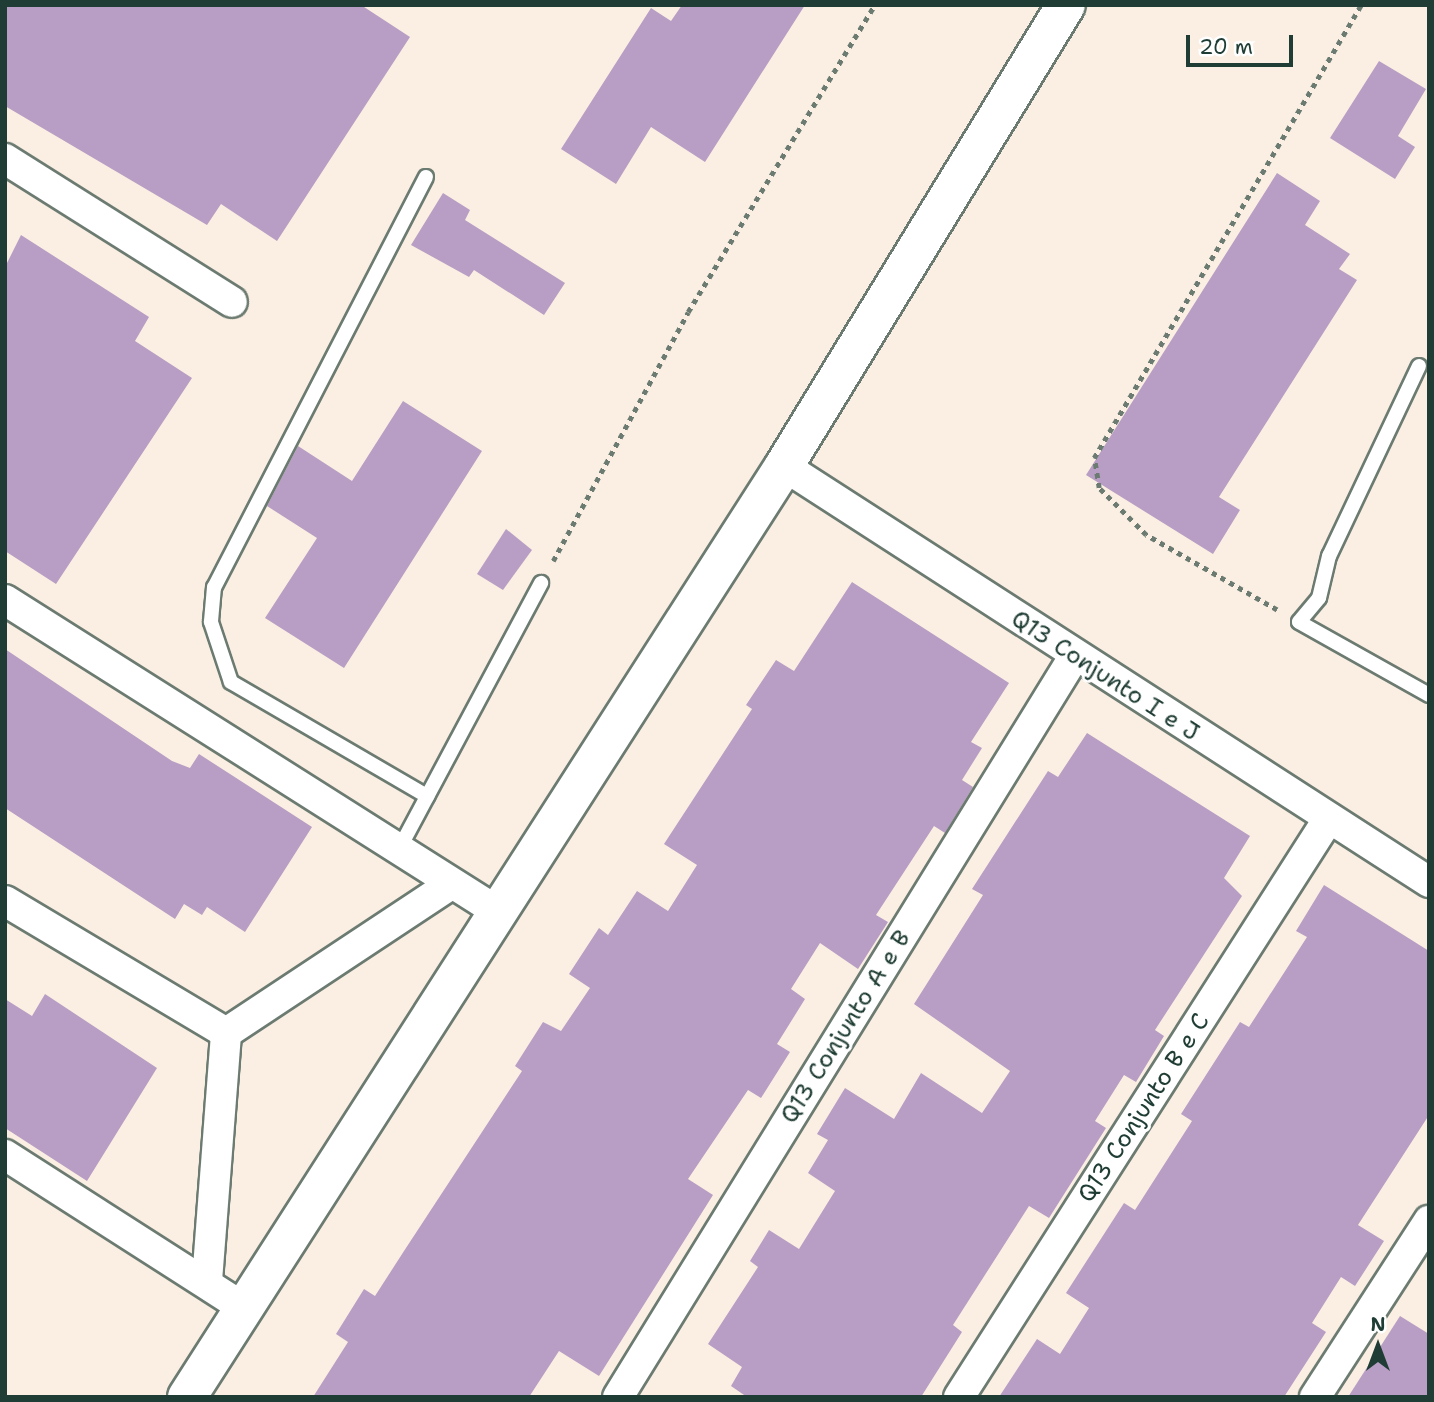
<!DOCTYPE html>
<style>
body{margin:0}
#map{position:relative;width:1434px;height:1402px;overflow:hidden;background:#faefe2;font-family:"Shantell Sans",sans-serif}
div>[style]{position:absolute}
.building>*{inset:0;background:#b89ec4}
.path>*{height:4.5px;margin-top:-2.25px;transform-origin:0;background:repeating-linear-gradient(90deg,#6c7b71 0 5px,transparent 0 10px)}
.roads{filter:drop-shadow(2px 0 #6c7b71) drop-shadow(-2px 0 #6c7b71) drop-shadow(0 2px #6c7b71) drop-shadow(0 -2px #6c7b71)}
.lane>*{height:14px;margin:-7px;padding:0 7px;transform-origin:7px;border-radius:7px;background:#fff}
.street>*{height:30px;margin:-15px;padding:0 15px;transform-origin:15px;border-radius:15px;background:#fff}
.secondary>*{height:38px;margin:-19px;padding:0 19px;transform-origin:19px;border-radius:19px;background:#fff}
span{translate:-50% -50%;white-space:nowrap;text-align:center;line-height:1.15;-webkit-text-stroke:6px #fff;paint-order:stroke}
.street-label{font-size:24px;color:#1f3d34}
.frame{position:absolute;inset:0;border:7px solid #1f3d34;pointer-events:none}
.north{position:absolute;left:1343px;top:1311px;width:70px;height:70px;-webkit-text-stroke:5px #fff;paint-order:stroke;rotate:0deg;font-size:19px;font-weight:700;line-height:28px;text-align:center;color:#1f3d34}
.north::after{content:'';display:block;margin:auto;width:24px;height:32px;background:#1f3d34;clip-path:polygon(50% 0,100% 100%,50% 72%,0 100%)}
.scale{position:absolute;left:1186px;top:35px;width:107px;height:32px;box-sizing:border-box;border:4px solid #1f3d34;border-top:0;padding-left:9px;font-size:21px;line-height:24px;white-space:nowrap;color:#1f3d34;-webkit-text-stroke:5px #fff;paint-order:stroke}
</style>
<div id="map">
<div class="building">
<div style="clip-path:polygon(5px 5px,361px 5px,410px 37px,277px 241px,221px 204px,207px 225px,5px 106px)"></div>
<div style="clip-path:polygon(682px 5px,805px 5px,705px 162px,651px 127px,616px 184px,561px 149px,651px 8px,671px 21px)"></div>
<div style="clip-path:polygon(1379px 61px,1426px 89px,1398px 136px,1415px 147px,1395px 179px,1330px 138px)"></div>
<div style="clip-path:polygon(1277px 173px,1320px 201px,1305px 225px,1350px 254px,1339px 269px,1357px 280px,1219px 497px,1240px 510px,1213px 554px,1086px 475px)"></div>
<div style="clip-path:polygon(443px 193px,470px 210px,465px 220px,565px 283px,544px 315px,474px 270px,469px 277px,411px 245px)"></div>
<div style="clip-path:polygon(21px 235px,149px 317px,135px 341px,192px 378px,56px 584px,5px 551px,5px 267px)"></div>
<div style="clip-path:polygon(403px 401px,482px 451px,344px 668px,265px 618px,317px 538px,267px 506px,298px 446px,352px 481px)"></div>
<div style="clip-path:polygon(506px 529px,532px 550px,503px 590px,477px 574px)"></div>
<div style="clip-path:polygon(852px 582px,1009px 683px,971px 742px,982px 748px,962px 780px,973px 787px,945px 833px,934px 826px,876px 915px,888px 922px,858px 969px,820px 943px,791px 989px,805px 999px,777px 1044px,790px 1052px,761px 1098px,748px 1090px,688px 1179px,713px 1195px,599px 1376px,559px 1351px,529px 1397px,313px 1397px,348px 1342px,336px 1334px,364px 1289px,375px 1296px,404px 1251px,522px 1071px,515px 1066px,543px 1022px,561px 1031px,590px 988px,569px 974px,599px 928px,608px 935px,637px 891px,668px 911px,697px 865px,664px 844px,752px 709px,746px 705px,776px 660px,794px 671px)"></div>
<div style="clip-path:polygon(5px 649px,172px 761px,190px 768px,199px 754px,312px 827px,245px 932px,207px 907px,202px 915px,184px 904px,175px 919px,5px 808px)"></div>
<div style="clip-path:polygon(1087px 733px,1250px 836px,1224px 878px,1242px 896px,1155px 1030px,1164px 1036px,1136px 1082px,1124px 1075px,1095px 1121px,1106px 1128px,1049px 1218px,1029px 1206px,953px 1325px,962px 1332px,921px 1397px,747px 1397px,731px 1386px,742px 1367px,708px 1344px,758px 1267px,750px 1261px,769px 1230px,799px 1249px,835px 1191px,808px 1173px,828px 1140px,817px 1134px,845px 1088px,894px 1119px,921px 1073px,982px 1113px,1010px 1071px,914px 1004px,983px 895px,972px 889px,1048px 771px,1058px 777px)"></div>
<div style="clip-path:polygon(1324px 885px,1429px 951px,1429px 1115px,1358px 1225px,1384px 1241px,1355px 1286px,1341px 1277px,1312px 1323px,1326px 1332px,1284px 1397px,999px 1397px,1037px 1339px,1060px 1354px,1089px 1308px,1066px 1293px,1124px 1203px,1135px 1210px,1192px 1121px,1181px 1114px,1240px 1022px,1249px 1027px,1307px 937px,1296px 931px)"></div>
<div style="clip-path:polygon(45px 994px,157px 1068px,87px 1181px,5px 1128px,5px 999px,32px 1016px)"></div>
<div style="clip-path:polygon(1400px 1316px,1429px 1334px,1429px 1397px,1348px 1397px)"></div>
</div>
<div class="path">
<div style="left:553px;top:561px;width:283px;rotate:-61.5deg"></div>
<div style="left:688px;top:312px;width:359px;rotate:-58.7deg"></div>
<div style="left:1277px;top:610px;width:151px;rotate:-150.2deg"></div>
<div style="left:1146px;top:535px;width:66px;rotate:-135deg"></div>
<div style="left:1099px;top:488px;width:30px;rotate:-99deg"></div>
<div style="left:1094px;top:458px;width:526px;rotate:-59.48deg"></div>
</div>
<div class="roads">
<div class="lane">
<div style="left:426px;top:177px;width:462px;rotate:117.3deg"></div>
<div style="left:214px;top:587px;width:35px;rotate:95deg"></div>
<div style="left:211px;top:622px;width:63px;rotate:71.6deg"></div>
<div style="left:231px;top:682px;width:227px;rotate:30.2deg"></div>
<div style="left:1419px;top:366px;width:210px;rotate:115.3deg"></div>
<div style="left:1329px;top:556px;width:43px;rotate:103.4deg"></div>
<div style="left:1319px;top:598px;width:31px;rotate:130deg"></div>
<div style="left:1299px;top:622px;width:149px;rotate:29.3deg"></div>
<div style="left:398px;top:851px;width:304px;rotate:-61.9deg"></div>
</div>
<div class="street">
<div style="left:5px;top:159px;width:268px;rotate:32.2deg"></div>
<div style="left:784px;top:466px;width:768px;rotate:32.82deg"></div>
<div style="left:5px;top:600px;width:586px;rotate:32.31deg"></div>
<div style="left:5px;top:901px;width:257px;rotate:30.8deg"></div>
<div style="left:226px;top:1033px;width:270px;rotate:-33.5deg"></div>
<div style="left:5px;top:1155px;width:282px;rotate:32.6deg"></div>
<div style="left:207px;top:1281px;width:249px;rotate:-85.6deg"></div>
<div style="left:618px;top:1397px;width:869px;rotate:-58.36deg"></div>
<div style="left:959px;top:1397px;width:687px;rotate:-57.42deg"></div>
<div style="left:1315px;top:1397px;width:210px;rotate:-57.1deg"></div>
</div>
<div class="secondary">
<div style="left:187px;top:1397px;width:1106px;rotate:-57.33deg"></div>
<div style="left:784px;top:466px;width:540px;rotate:-58.55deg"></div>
</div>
</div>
<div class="street-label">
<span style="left:1105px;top:676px;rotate:33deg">Q13 Conjunto I e J</span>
<span style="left:846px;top:1027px;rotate:-58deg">Q13 Conjunto A e B</span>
<span style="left:1144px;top:1108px;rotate:-57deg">Q13 Conjunto B e C</span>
</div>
<div class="frame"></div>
<div class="north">N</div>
<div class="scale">20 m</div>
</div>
